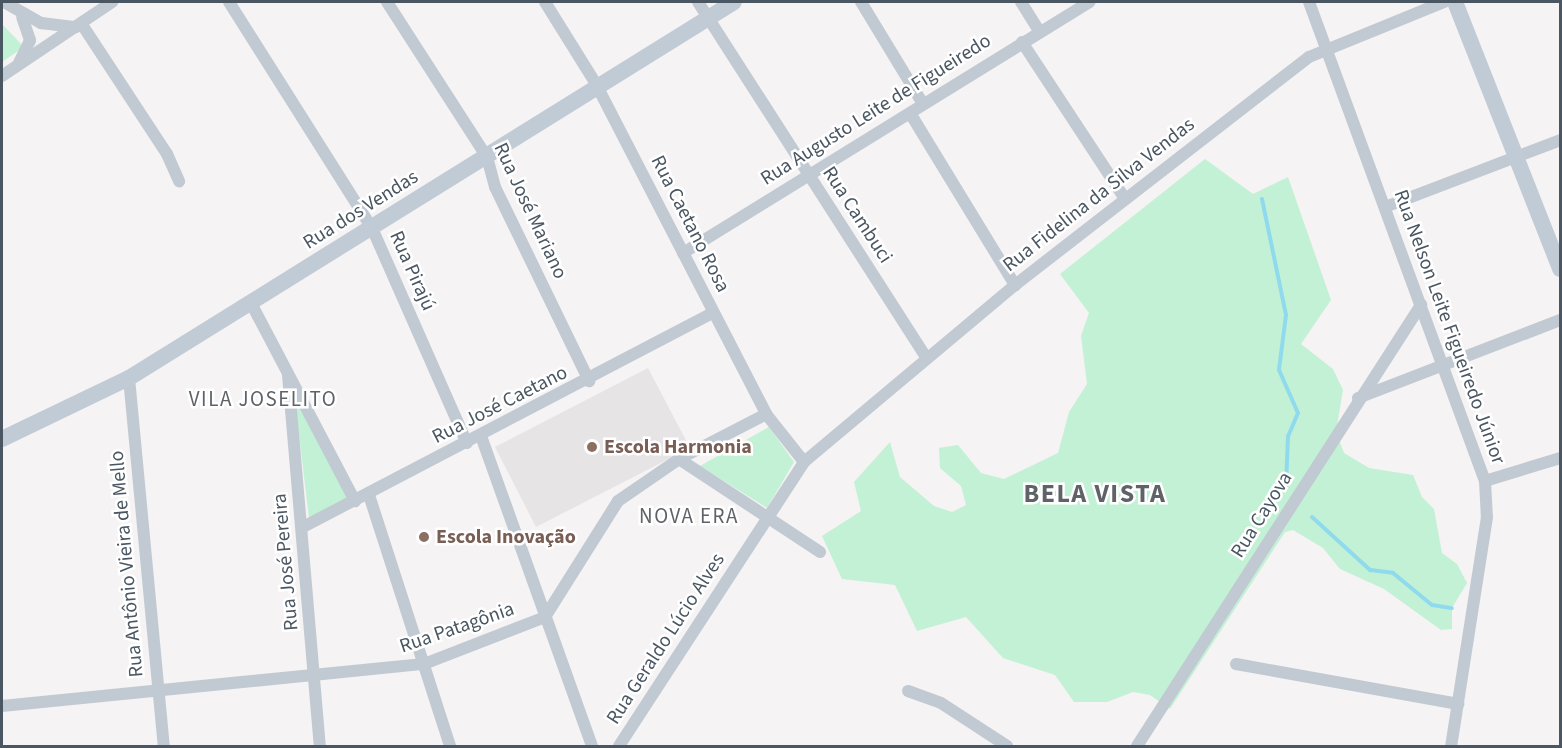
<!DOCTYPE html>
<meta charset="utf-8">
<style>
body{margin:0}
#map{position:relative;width:1562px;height:748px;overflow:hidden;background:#f5f3f3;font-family:"Source Sans 3",sans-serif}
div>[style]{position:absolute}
.education>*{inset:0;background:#e6e4e5}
.green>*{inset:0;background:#c3f1d5}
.stream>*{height:4px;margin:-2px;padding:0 2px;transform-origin:2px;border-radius:2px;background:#90daee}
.street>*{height:12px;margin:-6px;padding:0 6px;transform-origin:6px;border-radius:6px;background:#c1cad2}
.secondary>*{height:16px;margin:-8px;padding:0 8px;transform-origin:8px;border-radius:8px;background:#c1cbd6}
.dots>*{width:16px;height:16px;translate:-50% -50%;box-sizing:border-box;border:3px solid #fff;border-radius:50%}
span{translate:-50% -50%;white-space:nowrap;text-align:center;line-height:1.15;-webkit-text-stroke:5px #fff;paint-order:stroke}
.street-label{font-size:20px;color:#4a5661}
.education-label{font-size:20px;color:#785e54;font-weight:700}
.left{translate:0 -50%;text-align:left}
.neighbourhood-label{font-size:21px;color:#5f6368;letter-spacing:1.5px}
.district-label{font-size:26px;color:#5f6368;font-weight:700;letter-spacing:1.5px}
.frame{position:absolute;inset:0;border:3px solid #4a5661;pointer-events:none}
</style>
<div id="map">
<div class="education">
<div style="clip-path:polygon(648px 368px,690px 448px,536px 527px,495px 447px)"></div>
</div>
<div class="green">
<div style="clip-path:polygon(2px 24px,24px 47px,2px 62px)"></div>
<div style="clip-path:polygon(1205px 159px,1253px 194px,1288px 177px,1331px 300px,1301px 344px,1333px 369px,1343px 390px,1336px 432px,1344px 453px,1369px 468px,1413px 475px,1422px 497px,1434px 509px,1442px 553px,1457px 564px,1467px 583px,1452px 608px,1452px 629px,1441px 630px,1384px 589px,1340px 569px,1323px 548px,1293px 530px,1285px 532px,1170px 709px,1150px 695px,1133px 692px,1107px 702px,1074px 702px,1055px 675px,1003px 658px,966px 617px,917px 631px,895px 585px,842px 579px,822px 536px,861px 511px,854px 482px,890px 442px,900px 477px,934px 506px,952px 512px,966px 505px,961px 486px,940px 468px,939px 448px,958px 445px,981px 473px,1004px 479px,1058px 453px,1069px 412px,1087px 384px,1081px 336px,1089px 313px,1060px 274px)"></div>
<div style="clip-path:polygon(294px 393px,349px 501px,309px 518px)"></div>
<div style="clip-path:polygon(769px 427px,794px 462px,767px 508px,700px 466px)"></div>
</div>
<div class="stream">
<div style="left:1262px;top:199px;width:118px;rotate:78.3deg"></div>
<div style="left:1286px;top:315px;width:55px;rotate:97.3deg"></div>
<div style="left:1279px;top:370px;width:47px;rotate:66.2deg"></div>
<div style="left:1298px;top:413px;width:25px;rotate:113deg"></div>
<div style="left:1288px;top:436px;width:50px;rotate:92.3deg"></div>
<div style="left:1312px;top:517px;width:79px;rotate:42.4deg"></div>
<div style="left:1370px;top:570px;width:23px;rotate:7deg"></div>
<div style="left:1393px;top:573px;width:50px;rotate:39.4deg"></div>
<div style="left:1432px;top:605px;width:20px;rotate:9deg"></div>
</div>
<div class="street">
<div style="left:4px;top:2px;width:43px;rotate:29.6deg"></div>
<div style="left:41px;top:23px;width:35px;rotate:7deg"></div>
<div style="left:229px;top:2px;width:267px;rotate:57.7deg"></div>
<div style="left:372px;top:228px;width:235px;rotate:66.2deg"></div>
<div style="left:387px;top:2px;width:184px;rotate:57.2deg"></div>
<div style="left:487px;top:157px;width:31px;rotate:75deg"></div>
<div style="left:495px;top:187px;width:216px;rotate:64.1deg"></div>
<div style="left:545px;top:2px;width:97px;rotate:58.1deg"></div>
<div style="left:596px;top:84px;width:371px;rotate:62.7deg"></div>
<div style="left:766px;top:414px;width:61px;rotate:51.6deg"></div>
<div style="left:698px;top:2px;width:422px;rotate:57.3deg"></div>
<div style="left:861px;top:2px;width:119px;rotate:58.7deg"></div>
<div style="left:1021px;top:2px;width:36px;rotate:58deg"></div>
<div style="left:1309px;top:2px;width:510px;rotate:69.83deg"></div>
<div style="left:1485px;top:481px;width:36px;rotate:87deg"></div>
<div style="left:1487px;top:517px;width:232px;rotate:98.9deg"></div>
<div style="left:81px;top:23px;width:157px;rotate:56.7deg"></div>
<div style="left:167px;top:154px;width:30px;rotate:66deg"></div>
<div style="left:1022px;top:42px;width:188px;rotate:56.7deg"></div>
<div style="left:19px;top:63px;width:25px;rotate:-64deg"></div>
<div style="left:30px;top:40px;width:24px;rotate:-109deg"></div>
<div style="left:2px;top:76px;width:133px;rotate:-33.9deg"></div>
<div style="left:910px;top:113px;width:202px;rotate:58.6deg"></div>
<div style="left:1385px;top:207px;width:187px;rotate:-20.9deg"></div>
<div style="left:683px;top:253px;width:478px;rotate:-31.7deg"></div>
<div style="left:251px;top:303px;width:224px;rotate:62.3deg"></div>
<div style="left:288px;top:375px;width:372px;rotate:85.1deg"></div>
<div style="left:129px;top:378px;width:370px;rotate:84.6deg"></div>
<div style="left:1358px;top:398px;width:217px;rotate:-21.1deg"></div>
<div style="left:481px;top:436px;width:329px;rotate:70.3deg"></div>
<div style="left:679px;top:459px;width:169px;rotate:33.4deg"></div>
<div style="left:1485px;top:481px;width:78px;rotate:-17deg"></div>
<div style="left:369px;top:495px;width:264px;rotate:72.1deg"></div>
<div style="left:303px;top:527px;width:462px;rotate:-27.6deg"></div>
<div style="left:1236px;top:664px;width:226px;rotate:10.2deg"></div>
<div style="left:908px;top:691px;width:35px;rotate:20deg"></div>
<div style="left:941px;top:703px;width:79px;rotate:33.1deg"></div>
<div style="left:2px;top:706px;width:424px;rotate:-5.7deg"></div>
<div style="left:424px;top:664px;width:130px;rotate:-21.2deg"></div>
<div style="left:545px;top:617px;width:137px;rotate:-57.8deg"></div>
<div style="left:618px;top:501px;width:74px;rotate:-34.5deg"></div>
<div style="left:679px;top:459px;width:98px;rotate:-27.3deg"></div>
<div style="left:619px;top:746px;width:339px;rotate:-56.9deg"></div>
<div style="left:804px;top:462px;width:275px;rotate:-40deg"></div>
<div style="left:1015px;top:285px;width:372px;rotate:-37.8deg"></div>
<div style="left:1309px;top:57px;width:146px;rotate:-22.2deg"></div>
<div style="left:1137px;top:746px;width:525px;rotate:-57.22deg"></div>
</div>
<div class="secondary">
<div style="left:1455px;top:2px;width:287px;rotate:68.5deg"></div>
<div style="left:2px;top:439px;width:141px;rotate:-25.7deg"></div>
<div style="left:129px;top:378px;width:712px;rotate:-31.86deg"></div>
</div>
<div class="dots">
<div style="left:592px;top:447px;background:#8d6e63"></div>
<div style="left:424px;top:537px;background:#8d6e63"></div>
</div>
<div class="street-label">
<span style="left:876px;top:110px;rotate:-32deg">Rua Augusto Leite de Figueiredo</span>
<span style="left:1099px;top:195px;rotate:-38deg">Rua Fidelina da Silva Vendas</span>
<span style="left:361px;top:210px;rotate:-32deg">Rua dos Vendas</span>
<span style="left:530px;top:211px;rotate:65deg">Rua José Mariano</span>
<span style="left:857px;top:215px;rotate:57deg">Rua Cambuci</span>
<span style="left:690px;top:224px;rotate:63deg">Rua Caetano Rosa</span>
<span style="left:412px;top:271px;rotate:66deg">Rua Pirajú</span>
<span style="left:1449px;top:327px;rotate:70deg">Rua Nelson Leite Figueiredo Júnior</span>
<span style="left:500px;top:405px;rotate:-27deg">Rua José Caetano</span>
<span style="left:1262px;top:515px;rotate:-58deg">Rua Cayova</span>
<span style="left:286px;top:562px;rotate:-95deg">Rua José Pereira</span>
<span style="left:127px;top:564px;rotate:-95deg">Rua Antônio Vieira de Mello</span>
<span style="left:457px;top:628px;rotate:-19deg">Rua Patagônia</span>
<span style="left:666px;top:639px;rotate:-57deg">Rua Geraldo Lúcio Alves</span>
</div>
<div class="education-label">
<span class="left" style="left:604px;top:447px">Escola Harmonia</span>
<span class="left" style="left:436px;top:537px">Escola Inovação</span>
</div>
<div class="neighbourhood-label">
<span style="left:263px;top:399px">VILA JOSELITO</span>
<span style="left:689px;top:516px">NOVA ERA</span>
</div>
<div class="district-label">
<span style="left:1095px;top:494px">BELA VISTA</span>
</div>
<div class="frame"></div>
</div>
